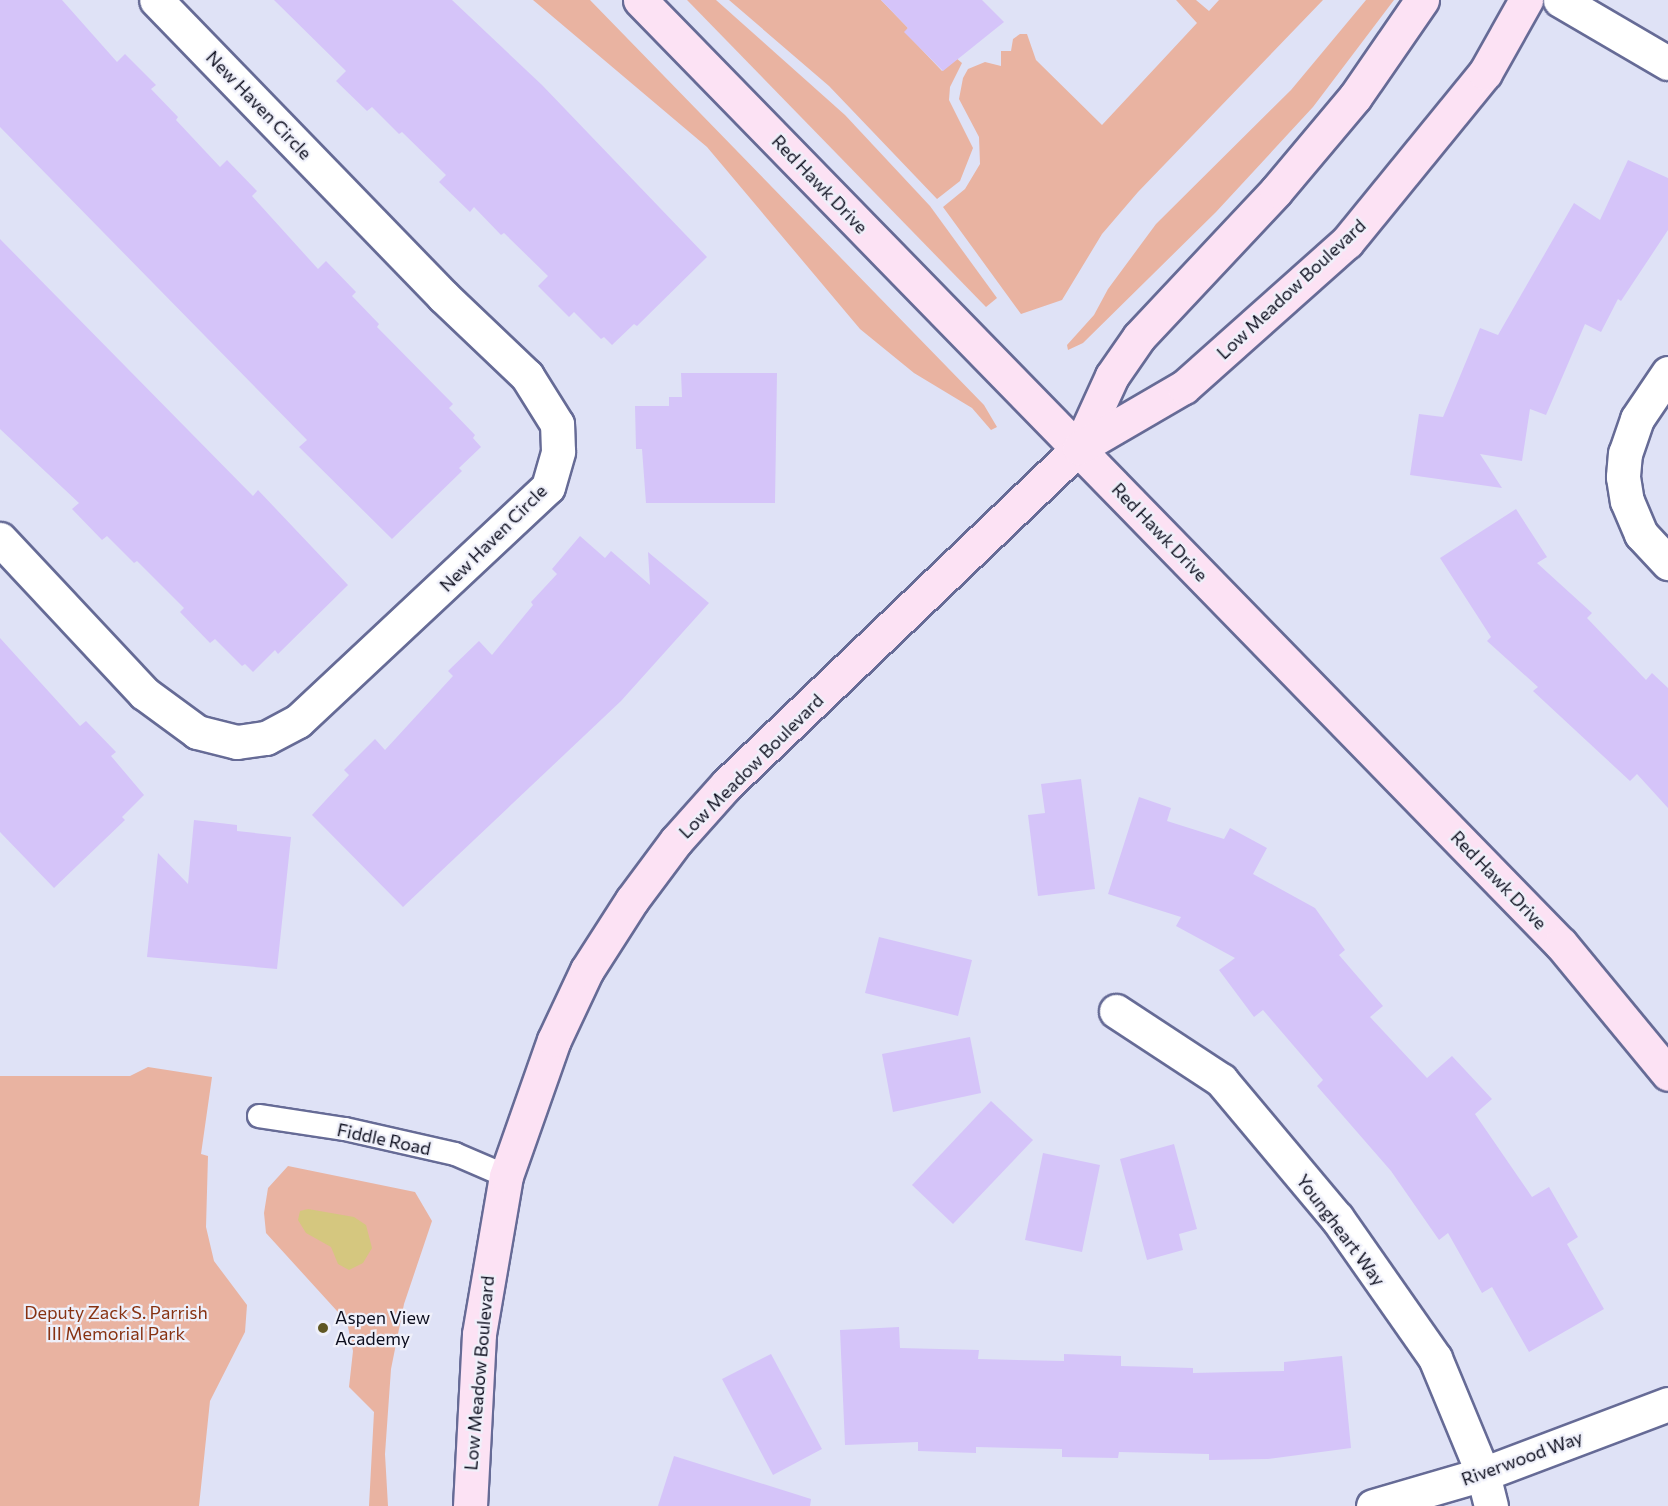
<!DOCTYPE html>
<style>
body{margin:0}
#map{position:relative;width:1668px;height:1506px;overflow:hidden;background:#dfe2f6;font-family:Commissioner,sans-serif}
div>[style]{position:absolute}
.green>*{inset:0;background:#e9b3a1}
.water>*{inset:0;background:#d5c77f}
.building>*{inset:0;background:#d5c4f9}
.roads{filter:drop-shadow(2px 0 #666b96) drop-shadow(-2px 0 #666b96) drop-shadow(0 2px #666b96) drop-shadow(0 -2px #666b96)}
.lane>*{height:22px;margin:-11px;padding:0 11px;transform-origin:11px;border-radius:11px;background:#fff}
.street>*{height:33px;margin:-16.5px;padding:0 16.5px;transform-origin:16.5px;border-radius:16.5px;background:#fff}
.secondary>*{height:33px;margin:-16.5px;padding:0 16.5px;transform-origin:16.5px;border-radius:16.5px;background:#fce2f4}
.dots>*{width:16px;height:16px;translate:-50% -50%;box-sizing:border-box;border:3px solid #eff0fa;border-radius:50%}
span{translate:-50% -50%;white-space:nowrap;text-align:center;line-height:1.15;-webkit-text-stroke:4.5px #eff0fa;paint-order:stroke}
.street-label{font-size:18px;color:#0d0e1e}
.park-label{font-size:18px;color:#873212}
.poi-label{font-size:18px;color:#0d0e1e}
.left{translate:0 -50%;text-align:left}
</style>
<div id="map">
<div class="green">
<div style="clip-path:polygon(533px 0,590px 0,984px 405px,997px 427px,991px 430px,972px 408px,914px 373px,860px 329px,707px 147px)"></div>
<div style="clip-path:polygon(687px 0,716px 0,845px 115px,930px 206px,997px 298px,986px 307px)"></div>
<div style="clip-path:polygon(729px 0,881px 0,908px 28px,905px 32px,942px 71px,956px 58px,962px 63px,950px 87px,949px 100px,973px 148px,960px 181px,937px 199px,829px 86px)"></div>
<div style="clip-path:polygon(1176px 0,1196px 0,1209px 11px,1219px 0,1323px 0,1138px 192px,1102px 234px,1062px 300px,1021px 314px,943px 207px,965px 189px,980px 164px,979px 137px,959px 99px,963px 78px,968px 69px,985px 62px,1001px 66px,1001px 51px,1011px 51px,1013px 39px,1020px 34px,1027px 34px,1036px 60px,1102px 125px,1197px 23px)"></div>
<div style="clip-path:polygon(1366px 0,1394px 0,1313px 107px,1216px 212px,1083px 343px,1068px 350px,1067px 345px,1094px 315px,1108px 289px,1156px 224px,1291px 90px)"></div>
<div style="clip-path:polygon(148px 1067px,212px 1077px,201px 1154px,208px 1156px,206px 1227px,214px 1261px,247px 1305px,245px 1332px,210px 1401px,199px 1506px,0 1506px,0 1076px,130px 1076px)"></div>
<div style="clip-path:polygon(288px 1166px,415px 1192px,432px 1221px,404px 1304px,391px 1369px,385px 1454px,388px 1506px,369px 1506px,374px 1412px,349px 1387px,353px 1351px,347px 1322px,266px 1233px,264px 1213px,268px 1188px)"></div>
</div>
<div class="water">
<div style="clip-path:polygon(308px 1209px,354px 1217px,366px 1225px,372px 1248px,363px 1263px,349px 1270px,338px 1264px,331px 1247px,306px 1233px,298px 1220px,300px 1211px)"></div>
</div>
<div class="building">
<div style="clip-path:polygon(0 0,62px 0,117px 62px,125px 54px,156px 85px,151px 89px,178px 117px,176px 120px,220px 167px,227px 160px,257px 191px,252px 196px,318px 269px,326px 261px,356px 292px,352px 296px,379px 324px,377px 327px,453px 404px,449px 408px,475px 435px,473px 438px,481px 447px,459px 468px,462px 471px,392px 539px,299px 447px,307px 440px,0 127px)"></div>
<div style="clip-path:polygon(274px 0,452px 0,542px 85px,707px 257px,637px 326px,634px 324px,612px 345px,604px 337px,601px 339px,574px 312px,569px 317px,538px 286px,548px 276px,504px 233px,501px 235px,474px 207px,470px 212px,439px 182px,446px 175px,402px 132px,399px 134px,372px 107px,367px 111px,336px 81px,346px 71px)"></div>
<div style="clip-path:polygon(881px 0,982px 0,1004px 22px,943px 71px,904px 32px,908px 28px)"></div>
<div style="clip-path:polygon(1628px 160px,1668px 178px,1668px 230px,1621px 301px,1618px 299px,1601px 332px,1585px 324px,1546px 415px,1530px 409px,1522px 461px,1480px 454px,1502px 488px,1410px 475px,1419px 414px,1443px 417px,1480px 328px,1498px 335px,1574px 203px,1600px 220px)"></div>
<div style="clip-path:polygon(0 239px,253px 496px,258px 490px,348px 585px,278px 654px,275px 650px,253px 672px,245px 664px,242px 666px,215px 639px,210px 643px,180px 612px,184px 608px,137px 561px,134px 563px,107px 536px,102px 540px,72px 509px,79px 503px,0 429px)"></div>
<div style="clip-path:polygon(681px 373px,777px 373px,775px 503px,646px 503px,642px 449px,636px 449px,635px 406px,669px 406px,669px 397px,682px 397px)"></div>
<div style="clip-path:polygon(1516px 509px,1547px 557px,1537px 563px,1592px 613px,1587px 618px,1646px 680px,1652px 673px,1668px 688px,1668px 808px,1637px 774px,1630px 781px,1533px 691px,1538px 687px,1487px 641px,1491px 637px,1440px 558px)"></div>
<div style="clip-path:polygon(580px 536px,605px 558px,611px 551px,650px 585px,648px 552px,709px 603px,621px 701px,403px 907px,312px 815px,349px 775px,344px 770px,375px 739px,385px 750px,453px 676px,448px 671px,479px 641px,492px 655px,533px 605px,531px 602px,557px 574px,552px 569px)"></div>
<div style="clip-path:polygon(0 638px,80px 726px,86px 721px,116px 752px,111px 756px,144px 795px,122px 817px,125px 820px,54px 888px,0 832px)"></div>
<div style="clip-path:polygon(1081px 779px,1095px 889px,1038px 896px,1028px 815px,1045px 813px,1041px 784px)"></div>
<div style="clip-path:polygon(1139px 797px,1171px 808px,1167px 821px,1224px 839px,1230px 828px,1267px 848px,1253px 874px,1315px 908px,1345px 950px,1339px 955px,1383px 1006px,1370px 1017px,1427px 1078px,1452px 1056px,1492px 1099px,1475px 1114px,1532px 1197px,1549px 1187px,1578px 1237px,1567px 1244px,1604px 1309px,1529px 1352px,1492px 1287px,1482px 1293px,1448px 1233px,1439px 1240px,1391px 1171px,1317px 1086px,1323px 1080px,1263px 1010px,1254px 1017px,1219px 970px,1235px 958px,1176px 926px,1181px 917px,1108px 894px)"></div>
<div style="clip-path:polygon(194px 820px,237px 825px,237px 831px,291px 837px,277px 969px,147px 957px,158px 853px,188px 884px)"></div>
<div style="clip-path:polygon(879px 937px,972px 960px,958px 1016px,865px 993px)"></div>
<div style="clip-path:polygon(970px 1037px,981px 1093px,893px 1112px,882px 1054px)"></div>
<div style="clip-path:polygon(991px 1101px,1033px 1140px,953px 1224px,912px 1185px)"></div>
<div style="clip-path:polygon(1174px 1144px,1197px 1229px,1179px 1234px,1183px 1250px,1147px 1260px,1120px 1159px)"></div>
<div style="clip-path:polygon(1043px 1153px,1100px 1165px,1082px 1252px,1025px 1240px)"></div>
<div style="clip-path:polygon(899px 1327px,900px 1348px,979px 1350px,978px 1359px,1064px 1361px,1064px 1354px,1121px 1356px,1121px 1366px,1193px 1368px,1193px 1373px,1284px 1371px,1284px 1362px,1342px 1356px,1351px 1448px,1268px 1459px,1209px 1460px,1209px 1454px,1119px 1452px,1118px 1458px,1062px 1457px,1062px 1449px,976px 1447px,976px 1453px,918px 1451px,918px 1442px,845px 1445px,840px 1330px)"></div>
<div style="clip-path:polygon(771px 1354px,822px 1449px,773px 1475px,722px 1379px)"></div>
<div style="clip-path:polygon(674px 1456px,811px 1499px,810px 1506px,658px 1506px)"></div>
</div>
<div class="roads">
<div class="lane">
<div style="left:259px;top:1116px;width:87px;rotate:8.6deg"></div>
<div style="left:345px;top:1129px;width:113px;rotate:12.8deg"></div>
<div style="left:455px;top:1154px;width:56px;rotate:23.3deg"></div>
</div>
<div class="street">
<div style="left:1560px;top:0;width:125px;rotate:30.3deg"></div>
<div style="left:1668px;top:373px;width:55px;rotate:124deg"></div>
<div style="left:1637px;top:419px;width:36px;rotate:109deg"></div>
<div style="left:1625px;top:453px;width:24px;rotate:95deg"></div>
<div style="left:1623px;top:477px;width:24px;rotate:81deg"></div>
<div style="left:1627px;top:501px;width:36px;rotate:67deg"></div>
<div style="left:1641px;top:534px;width:40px;rotate:47deg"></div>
<div style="left:0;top:539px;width:211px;rotate:46.9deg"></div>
<div style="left:144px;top:693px;width:66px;rotate:36.3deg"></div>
<div style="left:197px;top:732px;width:41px;rotate:14deg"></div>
<div style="left:237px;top:742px;width:29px;rotate:-8deg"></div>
<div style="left:266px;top:738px;width:36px;rotate:-28deg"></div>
<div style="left:298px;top:721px;width:342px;rotate:-43.1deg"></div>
<div style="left:548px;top:487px;width:37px;rotate:-74deg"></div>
<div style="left:558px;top:451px;width:27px;rotate:-92deg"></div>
<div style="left:557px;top:424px;width:57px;rotate:-122deg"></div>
<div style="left:527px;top:376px;width:116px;rotate:-136.4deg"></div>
<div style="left:443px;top:296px;width:412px;rotate:-134.1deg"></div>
<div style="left:1116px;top:1011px;width:126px;rotate:33.3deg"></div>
<div style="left:1221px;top:1080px;width:180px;rotate:50deg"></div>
<div style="left:1337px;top:1218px;width:171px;rotate:55deg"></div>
<div style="left:1435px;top:1358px;width:126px;rotate:67.5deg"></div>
<div style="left:1483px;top:1474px;width:33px;rotate:76deg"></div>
<div style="left:1373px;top:1506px;width:115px;rotate:-16.2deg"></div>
<div style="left:1483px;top:1474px;width:198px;rotate:-20.7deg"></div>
</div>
<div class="secondary">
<div style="left:640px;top:0;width:1319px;rotate:45.71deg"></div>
<div style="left:1561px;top:944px;width:168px;rotate:50.5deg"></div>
<div style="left:1079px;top:448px;width:79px;rotate:-65.4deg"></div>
<div style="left:1112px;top:376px;width:47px;rotate:-55.3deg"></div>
<div style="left:1139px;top:337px;width:200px;rotate:-46.8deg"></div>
<div style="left:1276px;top:191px;width:123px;rotate:-50deg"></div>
<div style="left:1355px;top:97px;width:118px;rotate:-55.4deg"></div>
<div style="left:470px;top:1506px;width:172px;rotate:-87deg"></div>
<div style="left:479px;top:1334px;width:160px;rotate:-80.3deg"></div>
<div style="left:506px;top:1176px;width:144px;rotate:-70.6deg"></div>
<div style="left:554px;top:1040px;width:77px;rotate:-64.8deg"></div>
<div style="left:587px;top:970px;width:83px;rotate:-57.3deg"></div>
<div style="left:632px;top:900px;width:74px;rotate:-53.3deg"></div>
<div style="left:676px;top:841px;width:76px;rotate:-48.2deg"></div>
<div style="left:727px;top:784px;width:487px;rotate:-43.7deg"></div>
<div style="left:1079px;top:448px;width:121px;rotate:-30.2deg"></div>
<div style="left:1184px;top:387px;width:218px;rotate:-41.7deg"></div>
<div style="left:1347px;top:242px;width:218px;rotate:-50.8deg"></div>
<div style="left:1485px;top:73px;width:84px;rotate:-60.7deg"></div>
</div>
</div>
<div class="dots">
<div style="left:323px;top:1328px;background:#605723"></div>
</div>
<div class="street-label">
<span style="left:259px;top:105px;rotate:46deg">New Haven Circle</span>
<span style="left:820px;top:184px;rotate:46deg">Red Hawk Drive</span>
<span style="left:1291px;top:289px;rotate:-43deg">Low Meadow Boulevard</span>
<span style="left:1160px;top:532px;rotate:46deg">Red Hawk Drive</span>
<span style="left:493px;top:538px;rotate:-45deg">New Haven Circle</span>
<span style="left:751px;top:766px;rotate:-45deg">Low Meadow Boulevard</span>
<span style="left:1499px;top:880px;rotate:46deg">Red Hawk Drive</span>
<span style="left:384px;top:1139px;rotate:12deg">Fiddle Road</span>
<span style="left:1341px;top:1230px;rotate:53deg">Youngheart Way</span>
<span style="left:479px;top:1373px;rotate:-85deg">Low Meadow Boulevard</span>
<span style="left:1522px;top:1458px;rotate:-20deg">Riverwood Way</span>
</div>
<div class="park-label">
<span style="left:116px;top:1323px">Deputy Zack S. Parrish<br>III Memorial Park</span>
</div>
<div class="poi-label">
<span class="left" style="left:335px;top:1328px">Aspen View<br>Academy</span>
</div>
</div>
